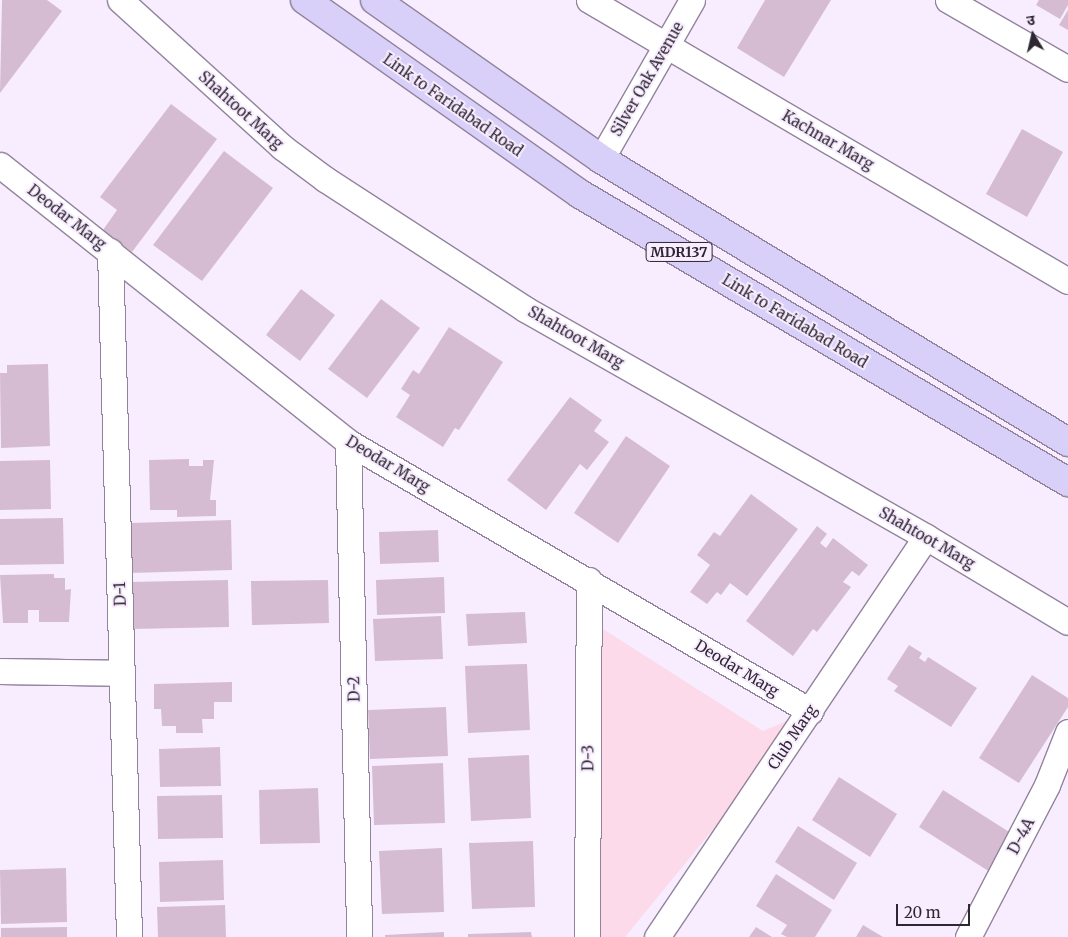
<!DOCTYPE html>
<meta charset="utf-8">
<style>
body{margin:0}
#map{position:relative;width:1068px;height:937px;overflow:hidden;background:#f8edff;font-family:Merriweather,"Noto Sans Devanagari",serif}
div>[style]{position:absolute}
.green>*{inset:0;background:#fddae9}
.building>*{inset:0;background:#d6bcd2}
.roads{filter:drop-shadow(1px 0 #93839d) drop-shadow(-1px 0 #93839d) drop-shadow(0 1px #93839d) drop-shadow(0 -1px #93839d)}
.street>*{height:25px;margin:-12.5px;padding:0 12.5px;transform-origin:12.5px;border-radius:12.5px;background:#fff}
.primary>*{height:28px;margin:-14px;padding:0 14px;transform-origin:14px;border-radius:14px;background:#d8d0f8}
span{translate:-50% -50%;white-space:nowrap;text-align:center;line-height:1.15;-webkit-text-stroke:4px #f8edff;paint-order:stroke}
.shield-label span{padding:1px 4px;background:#f8edff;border:1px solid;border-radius:4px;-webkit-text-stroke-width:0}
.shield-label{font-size:14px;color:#2e2732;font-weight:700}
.street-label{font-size:15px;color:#2e2732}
.north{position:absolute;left:1008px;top:10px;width:50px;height:50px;-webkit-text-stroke:4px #f8edff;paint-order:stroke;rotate:351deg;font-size:14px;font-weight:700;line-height:20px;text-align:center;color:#2e2732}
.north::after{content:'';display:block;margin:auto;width:18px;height:22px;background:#2e2732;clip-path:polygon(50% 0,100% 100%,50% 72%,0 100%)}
.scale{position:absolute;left:896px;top:904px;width:74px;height:22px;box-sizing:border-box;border:2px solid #2e2732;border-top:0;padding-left:6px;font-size:15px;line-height:18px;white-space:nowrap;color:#2e2732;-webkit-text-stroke:4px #f8edff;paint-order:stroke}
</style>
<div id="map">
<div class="green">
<div style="clip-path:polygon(603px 629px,763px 731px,810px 711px,625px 937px,589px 937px)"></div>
</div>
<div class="building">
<div style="clip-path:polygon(2px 0,47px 0,62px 11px,0 93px)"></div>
<div style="clip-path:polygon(765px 0,831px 0,784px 77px,737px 48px)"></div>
<div style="clip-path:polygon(1039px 0,1068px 0,1068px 5px,1060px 19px,1036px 5px)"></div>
<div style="clip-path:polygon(1068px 10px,1068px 30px,1059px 25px)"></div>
<div style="clip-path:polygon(171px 104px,217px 139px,132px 252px,103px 230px,117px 210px,100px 197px)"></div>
<div style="clip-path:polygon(1022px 129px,1063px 152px,1027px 217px,986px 194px)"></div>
<div style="clip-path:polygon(224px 151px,273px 188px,202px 281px,153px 245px)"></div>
<div style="clip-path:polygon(301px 289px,335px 315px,300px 361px,266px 335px)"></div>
<div style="clip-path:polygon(381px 299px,420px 328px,367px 398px,328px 369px)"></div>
<div style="clip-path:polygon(449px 327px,503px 362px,459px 430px,455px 428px,443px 447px,396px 417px,410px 395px,401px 389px,413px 370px,419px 374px)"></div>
<div style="clip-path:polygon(48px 364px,50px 446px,1px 448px,0 373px,7px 373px,7px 365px)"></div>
<div style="clip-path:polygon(570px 397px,602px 420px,594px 431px,609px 442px,587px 470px,580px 464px,546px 510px,507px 480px)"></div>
<div style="clip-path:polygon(626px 436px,670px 466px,618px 543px,574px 513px)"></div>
<div style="clip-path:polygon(189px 459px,189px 466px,203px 466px,203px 460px,214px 460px,210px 500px,216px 500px,216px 516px,177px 517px,177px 510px,150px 510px,149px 460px)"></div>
<div style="clip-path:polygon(50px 460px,51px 509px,0 510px,0 461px)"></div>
<div style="clip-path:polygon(751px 494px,798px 529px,747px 596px,730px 583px,721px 595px,717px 592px,707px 604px,690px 592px,710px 565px,697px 555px,714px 532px,720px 536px)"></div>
<div style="clip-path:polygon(63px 518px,64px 564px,0 565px,0 519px)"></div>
<div style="clip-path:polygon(231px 520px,232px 570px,131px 573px,130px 523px)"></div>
<div style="clip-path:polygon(817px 526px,827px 534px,820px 543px,826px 548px,833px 538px,868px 565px,859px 576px,852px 571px,843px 582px,851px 587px,817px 632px,813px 629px,793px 656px,746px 621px)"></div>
<div style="clip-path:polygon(438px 530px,439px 562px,380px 564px,379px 532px)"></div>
<div style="clip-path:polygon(54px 574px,54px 578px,65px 578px,65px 590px,71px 589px,69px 622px,39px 622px,39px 610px,28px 610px,28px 623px,3px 623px,0 575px)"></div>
<div style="clip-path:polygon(444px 577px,445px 613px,377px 615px,376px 580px)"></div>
<div style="clip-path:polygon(228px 580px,229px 627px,131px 629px,129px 582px)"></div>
<div style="clip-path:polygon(328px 580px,329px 623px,252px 625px,251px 581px)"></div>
<div style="clip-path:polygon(525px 612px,527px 643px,468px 646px,466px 614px)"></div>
<div style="clip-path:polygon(441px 616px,443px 659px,375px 661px,373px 619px)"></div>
<div style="clip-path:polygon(909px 645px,922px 653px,919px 658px,925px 662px,928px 657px,977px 688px,951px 727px,894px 691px,898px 686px,887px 679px)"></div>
<div style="clip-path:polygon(527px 664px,530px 730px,468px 733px,465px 666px)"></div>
<div style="clip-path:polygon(1032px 675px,1068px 698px,1068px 707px,1019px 783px,979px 758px)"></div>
<div style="clip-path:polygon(232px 682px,232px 702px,214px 702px,214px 719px,202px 719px,203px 733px,176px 733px,176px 726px,162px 726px,161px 709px,154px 709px,154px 684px)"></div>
<div style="clip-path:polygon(446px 707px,448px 756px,370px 759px,368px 710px)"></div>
<div style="clip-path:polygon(220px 747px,221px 786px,160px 787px,159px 749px)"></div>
<div style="clip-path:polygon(529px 755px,531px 818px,471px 821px,468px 758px)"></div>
<div style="clip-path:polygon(443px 763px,445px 823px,374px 825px,372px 766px)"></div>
<div style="clip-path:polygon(839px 777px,897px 814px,870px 857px,812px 820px)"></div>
<div style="clip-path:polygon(318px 788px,320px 843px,260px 844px,259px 790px)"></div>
<div style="clip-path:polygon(943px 790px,1014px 835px,990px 872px,919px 827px)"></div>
<div style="clip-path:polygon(222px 795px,223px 838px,158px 839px,157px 796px)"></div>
<div style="clip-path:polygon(798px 826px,857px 863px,834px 900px,775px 862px)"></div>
<div style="clip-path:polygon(533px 841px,535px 907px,472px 909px,469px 843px)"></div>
<div style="clip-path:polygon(442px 848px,444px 912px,382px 914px,379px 851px)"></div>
<div style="clip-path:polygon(223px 860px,224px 900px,160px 902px,159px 862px)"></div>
<div style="clip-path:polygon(66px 868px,67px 922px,1px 924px,0 870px)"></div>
<div style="clip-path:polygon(776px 874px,832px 910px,815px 937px,787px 937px,781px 934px,787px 925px,756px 906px)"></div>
<div style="clip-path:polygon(225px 905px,226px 937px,158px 937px,157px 907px)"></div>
<div style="clip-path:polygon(863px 925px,883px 937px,856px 937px)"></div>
<div style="clip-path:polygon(67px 927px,67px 937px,1px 937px,1px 928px)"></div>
<div style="clip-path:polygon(756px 927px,772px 937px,749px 937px)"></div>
<div style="clip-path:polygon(444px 932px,444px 937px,385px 937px,385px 935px)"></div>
<div style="clip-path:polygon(531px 932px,532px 937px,468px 937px,468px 934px)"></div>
</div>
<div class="roads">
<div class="street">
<div style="left:120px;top:0;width:219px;rotate:42.2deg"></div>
<div style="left:282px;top:147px;width:54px;rotate:36.7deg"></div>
<div style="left:325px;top:179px;width:239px;rotate:33deg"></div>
<div style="left:525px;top:309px;width:461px;rotate:29.6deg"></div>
<div style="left:926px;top:537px;width:165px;rotate:30.9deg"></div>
<div style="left:589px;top:0;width:555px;rotate:30.4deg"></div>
<div style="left:948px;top:0;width:138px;rotate:29.9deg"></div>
<div style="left:601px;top:159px;width:183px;rotate:-60.2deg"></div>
<div style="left:0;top:165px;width:445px;rotate:38.5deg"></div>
<div style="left:348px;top:442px;width:535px;rotate:30.21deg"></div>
<div style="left:110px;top:251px;width:686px;rotate:88.41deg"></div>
<div style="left:348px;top:442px;width:495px;rotate:88.7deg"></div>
<div style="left:0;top:671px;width:122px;rotate:0.9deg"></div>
<div style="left:587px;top:937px;width:357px;rotate:-89.7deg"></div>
<div style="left:657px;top:937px;width:482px;rotate:-56.1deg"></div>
<div style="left:968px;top:937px;width:171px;rotate:-62.5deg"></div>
<div style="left:1047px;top:785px;width:57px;rotate:-68.4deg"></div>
</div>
<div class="primary">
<div style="left:305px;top:0;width:337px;rotate:35.2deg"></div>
<div style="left:580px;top:194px;width:567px;rotate:30.55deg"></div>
<div style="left:375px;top:0;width:276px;rotate:35.1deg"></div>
<div style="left:601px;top:159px;width:546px;rotate:31.22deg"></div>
</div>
</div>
<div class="shield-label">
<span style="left:679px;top:252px">MDR137</span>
</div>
<div class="street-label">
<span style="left:647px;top:79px;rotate:-60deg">Silver Oak Avenue</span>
<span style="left:453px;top:105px;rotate:35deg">Link to Faridabad Road</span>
<span style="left:241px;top:110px;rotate:42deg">Shahtoot Marg</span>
<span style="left:828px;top:140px;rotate:30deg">Kachnar Marg</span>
<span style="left:67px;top:217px;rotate:38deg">Deodar Marg</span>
<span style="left:795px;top:321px;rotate:31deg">Link to Faridabad Road</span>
<span style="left:576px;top:337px;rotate:30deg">Shahtoot Marg</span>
<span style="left:388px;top:464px;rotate:31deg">Deodar Marg</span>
<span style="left:927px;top:538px;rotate:30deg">Shahtoot Marg</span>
<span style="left:120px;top:594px;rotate:-92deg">D-1</span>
<span style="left:737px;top:668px;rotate:31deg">Deodar Marg</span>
<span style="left:354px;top:689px;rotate:-91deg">D-2</span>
<span style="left:792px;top:737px;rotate:-56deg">Club Marg</span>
<span style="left:588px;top:758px;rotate:-90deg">D-3</span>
<span style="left:1021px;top:836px;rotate:-62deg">D-4A</span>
</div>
<div class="north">उ</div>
<div class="scale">20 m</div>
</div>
